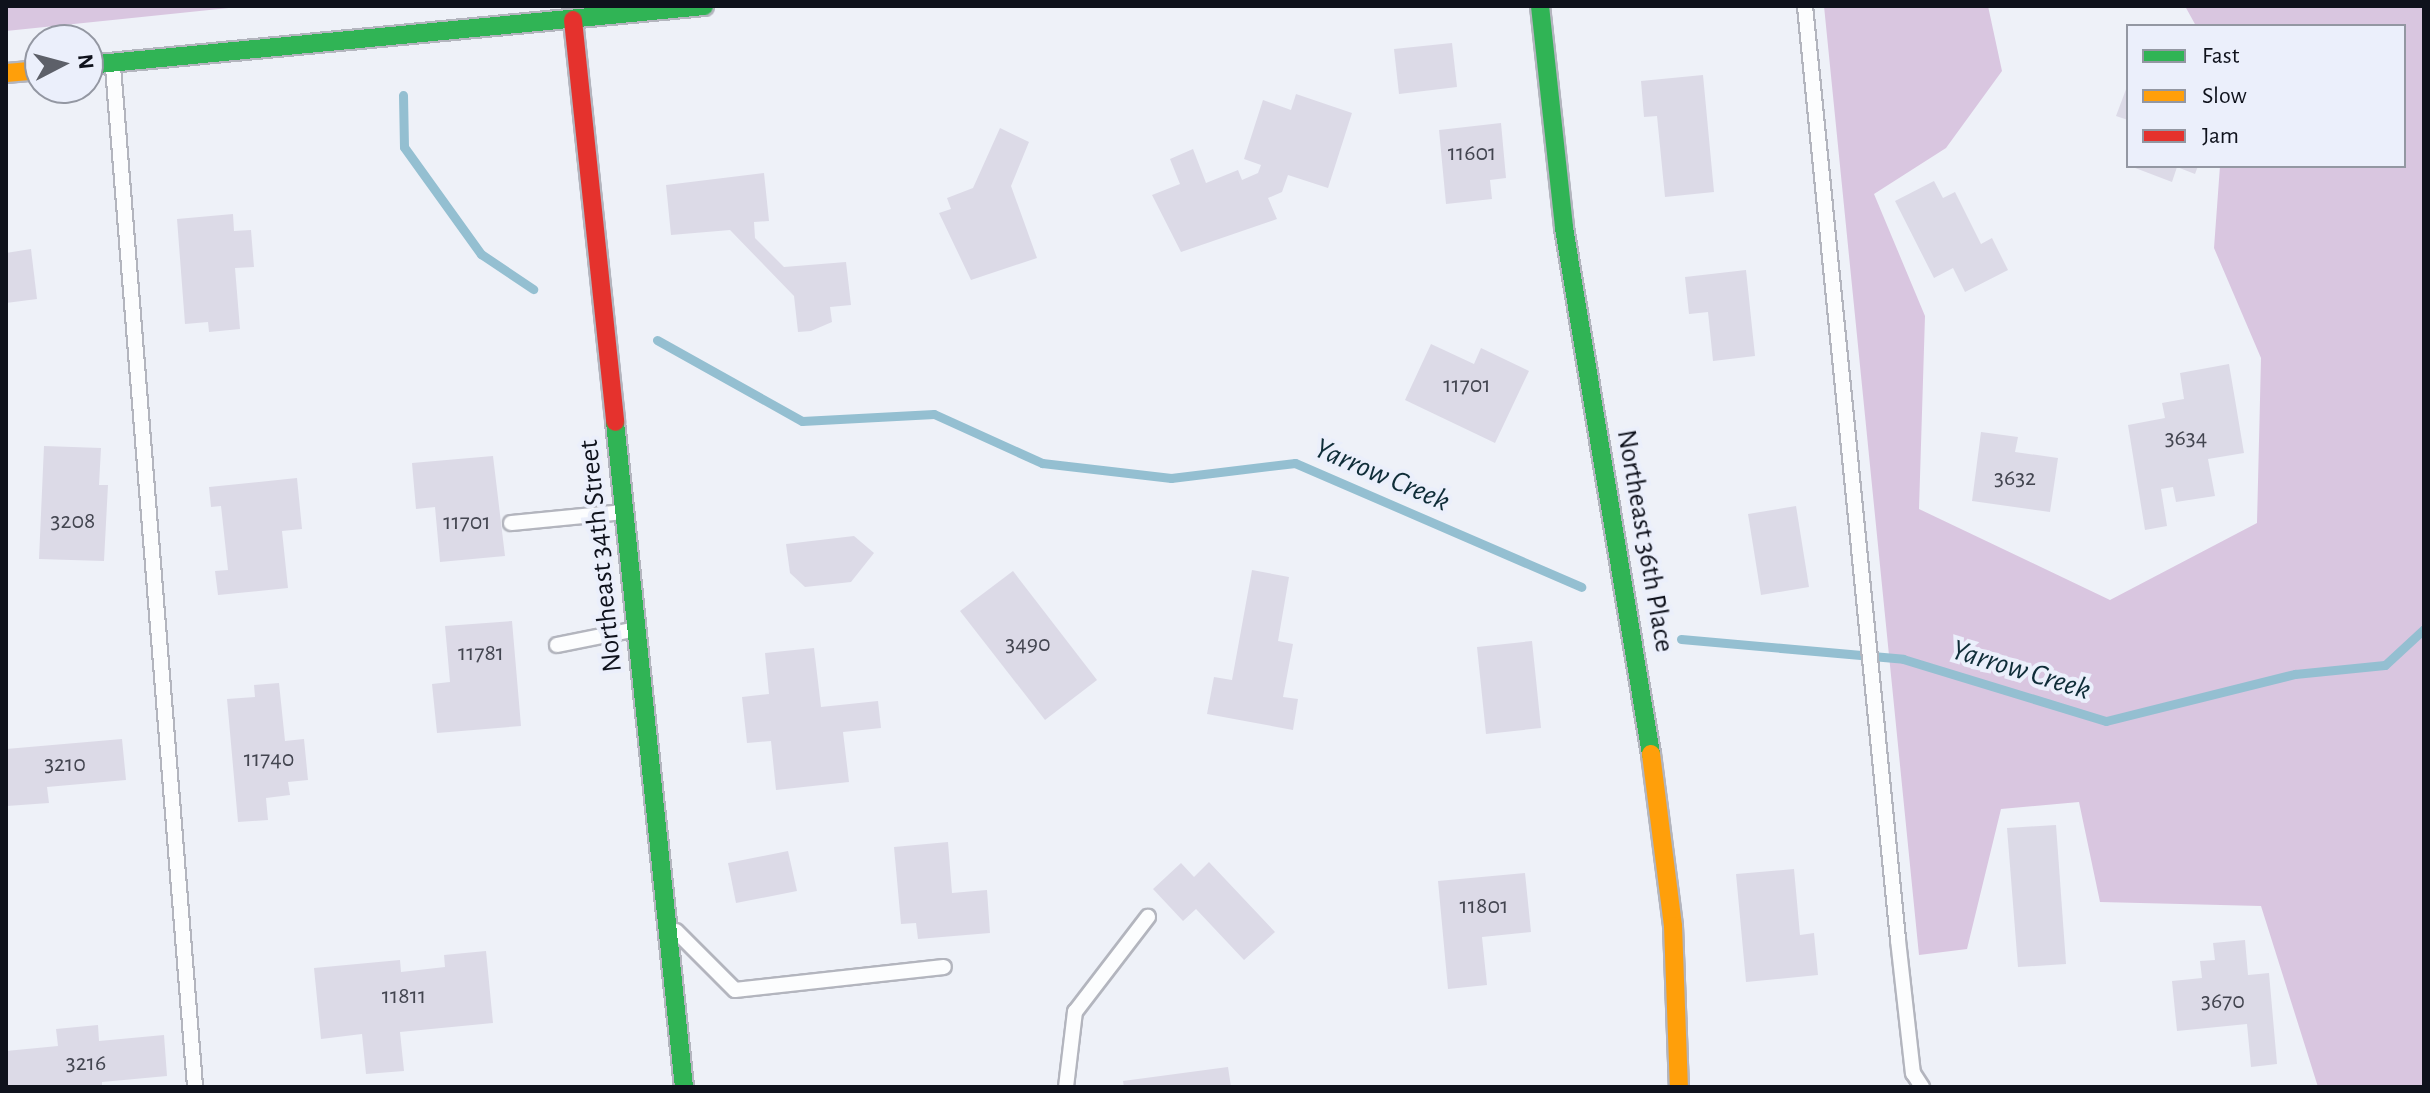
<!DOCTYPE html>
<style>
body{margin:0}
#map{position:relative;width:2430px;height:1093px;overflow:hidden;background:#eef1f8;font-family:"Alegreya Sans",sans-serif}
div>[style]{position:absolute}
.forest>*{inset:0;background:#d9c6e0}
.stream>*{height:9px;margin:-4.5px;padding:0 4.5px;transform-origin:4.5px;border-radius:4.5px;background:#94bfd1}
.building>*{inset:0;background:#dcdae7}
.roads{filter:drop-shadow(2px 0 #b3b5be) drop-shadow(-2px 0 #b3b5be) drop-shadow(0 2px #b3b5be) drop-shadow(0 -2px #b3b5be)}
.lane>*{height:14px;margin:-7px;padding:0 7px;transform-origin:7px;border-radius:7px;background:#fcfdfe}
.fast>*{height:18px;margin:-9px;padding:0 9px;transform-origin:9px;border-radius:9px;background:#30b455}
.slow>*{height:18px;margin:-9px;padding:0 9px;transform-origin:9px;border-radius:9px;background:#ff9f0a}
.jam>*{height:18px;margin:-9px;padding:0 9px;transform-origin:9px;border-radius:9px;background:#e5322d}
span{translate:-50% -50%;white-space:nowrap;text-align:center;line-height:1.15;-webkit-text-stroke:8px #ebeffb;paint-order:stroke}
.number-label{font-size:24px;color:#434550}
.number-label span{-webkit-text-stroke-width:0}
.street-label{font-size:28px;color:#0f121c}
.water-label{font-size:30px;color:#0f2d38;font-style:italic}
.frame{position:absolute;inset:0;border:8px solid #0f121c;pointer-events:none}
.legend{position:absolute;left:2126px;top:24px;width:280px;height:144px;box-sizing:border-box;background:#ebeffb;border:2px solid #9397a2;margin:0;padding:10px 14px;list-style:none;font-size:24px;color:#0f121c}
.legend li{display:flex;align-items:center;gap:16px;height:40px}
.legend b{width:40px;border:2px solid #9397a2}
.north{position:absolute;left:24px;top:24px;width:80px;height:80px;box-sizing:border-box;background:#ebeffb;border:2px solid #9397a2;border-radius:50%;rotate:84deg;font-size:22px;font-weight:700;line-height:32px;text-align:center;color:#0f121c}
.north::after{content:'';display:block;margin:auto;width:28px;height:36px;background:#5d6069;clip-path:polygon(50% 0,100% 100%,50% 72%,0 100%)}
</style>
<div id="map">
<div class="forest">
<div style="clip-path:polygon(6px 6px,248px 6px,6px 31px)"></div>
<div style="clip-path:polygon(1824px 6px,1988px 6px,2002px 71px,1946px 148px,1874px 194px,1925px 316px,1919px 509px,2110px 600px,2257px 523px,2261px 358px,2214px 248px,2220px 166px,2404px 166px,2404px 26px,2196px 26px,2185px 6px,2424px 6px,2424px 1087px,2318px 1087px,2261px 906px,2100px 902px,2079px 802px,2001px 809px,1967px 949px,1919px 955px)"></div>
</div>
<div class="stream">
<div style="left:403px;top:95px;width:52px;rotate:88.9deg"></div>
<div style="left:404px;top:147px;width:132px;rotate:54.3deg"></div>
<div style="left:481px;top:254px;width:63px;rotate:33.9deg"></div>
<div style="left:657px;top:340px;width:166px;rotate:29.2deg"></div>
<div style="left:802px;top:421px;width:132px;rotate:-3deg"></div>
<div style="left:934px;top:414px;width:119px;rotate:24.4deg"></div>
<div style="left:1042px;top:463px;width:130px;rotate:6.6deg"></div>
<div style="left:1171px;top:478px;width:125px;rotate:-6.9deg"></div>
<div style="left:1295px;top:463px;width:312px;rotate:23.4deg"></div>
<div style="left:1681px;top:639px;width:223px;rotate:5.1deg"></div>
<div style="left:1903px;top:659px;width:212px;rotate:17deg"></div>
<div style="left:2106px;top:721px;width:195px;rotate:-14deg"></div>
<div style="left:2295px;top:674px;width:90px;rotate:-5.7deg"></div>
<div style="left:2385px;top:665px;width:53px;rotate:-42.7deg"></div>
</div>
<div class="building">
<div style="clip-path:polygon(1452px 43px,1457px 87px,1399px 94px,1394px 49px)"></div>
<div style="clip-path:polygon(1703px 75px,1714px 192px,1665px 197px,1657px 116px,1644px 117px,1641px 81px)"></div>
<div style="clip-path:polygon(2128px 84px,2128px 120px,2116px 116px)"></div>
<div style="clip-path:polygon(1296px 94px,1352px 113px,1328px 188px,1288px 175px,1282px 192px,1268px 198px,1277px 219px,1181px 252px,1152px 195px,1180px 184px,1170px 159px,1193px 149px,1206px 183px,1238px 170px,1242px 180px,1258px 173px,1261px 165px,1244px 159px,1263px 100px,1291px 110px)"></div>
<div style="clip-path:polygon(1501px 123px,1506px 178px,1490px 180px,1492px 199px,1446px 204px,1439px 130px)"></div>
<div style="clip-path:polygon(1000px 128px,1029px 142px,1011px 186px,1037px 258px,971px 280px,939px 213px,951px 209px,947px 198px,973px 188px)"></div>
<div style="clip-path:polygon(2130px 166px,2198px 166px,2195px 174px,2177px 167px,2172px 182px)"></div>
<div style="clip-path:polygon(764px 173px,769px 221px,754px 222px,755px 238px,784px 267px,846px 262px,851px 305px,830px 307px,832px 322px,811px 331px,798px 332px,794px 296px,730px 230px,671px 235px,666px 185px)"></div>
<div style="clip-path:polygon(1934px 181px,1943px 198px,1955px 192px,1981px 244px,1992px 238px,2008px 270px,1965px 292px,1953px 268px,1934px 278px,1895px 201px)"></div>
<div style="clip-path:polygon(233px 214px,234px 231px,251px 230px,254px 267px,235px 268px,240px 329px,209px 332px,208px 322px,185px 324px,177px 219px)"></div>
<div style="clip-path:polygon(31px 249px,37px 299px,6px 303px,6px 253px)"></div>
<div style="clip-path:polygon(1746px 270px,1755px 356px,1713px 361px,1708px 312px,1689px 314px,1685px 277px)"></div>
<div style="clip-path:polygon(1431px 344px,1474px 364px,1481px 348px,1529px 371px,1495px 443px,1405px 400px)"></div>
<div style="clip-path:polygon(2229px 364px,2244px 453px,2208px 459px,2215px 496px,2176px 502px,2173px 487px,2161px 489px,2167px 526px,2145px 530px,2128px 425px,2165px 418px,2162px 403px,2184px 399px,2180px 373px)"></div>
<div style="clip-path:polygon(1981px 432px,2018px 437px,2015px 452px,2058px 458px,2050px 512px,1972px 501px)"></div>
<div style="clip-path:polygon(44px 446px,101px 448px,99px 485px,108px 485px,104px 561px,39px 559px)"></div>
<div style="clip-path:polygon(493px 456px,505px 556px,440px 562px,435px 507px,416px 509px,412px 463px)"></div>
<div style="clip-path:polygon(297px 478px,302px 529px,282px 531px,288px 588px,218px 595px,215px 571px,228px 570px,221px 506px,211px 507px,209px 487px)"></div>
<div style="clip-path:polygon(1796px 506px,1809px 587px,1761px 595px,1748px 514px)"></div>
<div style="clip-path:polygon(854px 536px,874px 553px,851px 582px,805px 587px,790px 573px,786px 544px)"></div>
<div style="clip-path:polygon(1252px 570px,1289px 577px,1278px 641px,1293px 644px,1283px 697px,1298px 699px,1293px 730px,1207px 714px,1214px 677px,1232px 680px)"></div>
<div style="clip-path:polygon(1013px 571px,1097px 680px,1045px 720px,960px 611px)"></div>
<div style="clip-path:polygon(512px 621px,521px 726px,437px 733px,432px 684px,450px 682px,445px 626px)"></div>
<div style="clip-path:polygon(1532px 641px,1541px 728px,1486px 734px,1477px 647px)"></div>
<div style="clip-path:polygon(814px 648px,821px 707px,878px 701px,881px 728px,843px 732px,849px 782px,776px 790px,771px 741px,747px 743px,742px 697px,769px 694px,765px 653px)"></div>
<div style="clip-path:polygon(279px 683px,285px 741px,304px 739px,308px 780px,288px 782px,290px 795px,266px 798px,268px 820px,238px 822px,227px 699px,255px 697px,254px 685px)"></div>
<div style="clip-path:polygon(122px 739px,126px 780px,47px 787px,49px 803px,7px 806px,6px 749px)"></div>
<div style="clip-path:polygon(2056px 825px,2066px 964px,2018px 967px,2007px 828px)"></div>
<div style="clip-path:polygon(948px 842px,952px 893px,987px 890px,990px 933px,918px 939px,916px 923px,901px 924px,894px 847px)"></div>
<div style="clip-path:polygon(788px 851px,797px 891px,736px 903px,728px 863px)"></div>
<div style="clip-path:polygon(1209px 862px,1275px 932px,1244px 960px,1196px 909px,1183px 921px,1153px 889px,1181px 863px,1194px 877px)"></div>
<div style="clip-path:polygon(1794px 869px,1800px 935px,1814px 933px,1818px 975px,1746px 982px,1736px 874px)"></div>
<div style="clip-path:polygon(1525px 873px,1531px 932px,1482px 937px,1487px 985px,1448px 989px,1438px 881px)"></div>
<div style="clip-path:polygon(2245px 940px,2248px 975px,2269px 973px,2277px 1064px,2251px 1067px,2247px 1024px,2177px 1031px,2172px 981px,2202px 978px,2200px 961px,2215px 960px,2213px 943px)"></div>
<div style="clip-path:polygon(486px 951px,493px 1023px,400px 1032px,404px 1071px,366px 1074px,362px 1034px,321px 1039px,314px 968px,400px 960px,401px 972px,445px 967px,444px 955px)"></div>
<div style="clip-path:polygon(98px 1025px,99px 1041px,164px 1035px,167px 1076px,102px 1082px,102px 1087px,6px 1087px,6px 1051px,58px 1046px,56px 1029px)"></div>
<div style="clip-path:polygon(1228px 1067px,1231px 1087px,1124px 1087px,1123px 1081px)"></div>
</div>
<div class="roads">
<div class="lane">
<div style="left:1805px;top:6px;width:939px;rotate:84.31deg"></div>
<div style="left:1898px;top:940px;width:134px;rotate:83.6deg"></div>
<div style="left:1913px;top:1073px;width:17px;rotate:57deg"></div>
<div style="left:113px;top:67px;width:1023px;rotate:85.4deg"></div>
<div style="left:511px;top:523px;width:114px;rotate:-5.6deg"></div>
<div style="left:557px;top:645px;width:76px;rotate:-11.3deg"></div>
<div style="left:676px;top:931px;width:83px;rotate:45deg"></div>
<div style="left:735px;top:990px;width:210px;rotate:-6.3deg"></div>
<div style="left:1066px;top:1087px;width:76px;rotate:-83.2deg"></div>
<div style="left:1075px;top:1012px;width:120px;rotate:-52.5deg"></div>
</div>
<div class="fast">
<div style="left:1540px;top:6px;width:223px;rotate:83.8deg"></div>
<div style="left:1564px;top:228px;width:533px;rotate:80.61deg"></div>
<div style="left:88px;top:65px;width:619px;rotate:-5.47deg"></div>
<div style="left:615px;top:422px;width:669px;rotate:84.08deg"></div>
</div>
<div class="slow">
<div style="left:6px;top:73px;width:34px;rotate:-5deg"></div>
<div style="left:1651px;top:754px;width:173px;rotate:82.7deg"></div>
<div style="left:1673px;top:926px;width:161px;rotate:87.9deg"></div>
</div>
<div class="jam">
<div style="left:573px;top:20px;width:404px;rotate:84deg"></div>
</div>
</div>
<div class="number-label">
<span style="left:1472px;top:154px">11601</span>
<span style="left:1467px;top:386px">11701</span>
<span style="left:2186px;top:439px">3634</span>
<span style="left:2015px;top:479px">3632</span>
<span style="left:73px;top:522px">3208</span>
<span style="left:467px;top:523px">11701</span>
<span style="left:1028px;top:645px">3490</span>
<span style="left:481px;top:654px">11781</span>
<span style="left:269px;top:760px">11740</span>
<span style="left:65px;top:765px">3210</span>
<span style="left:1484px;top:907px">11801</span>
<span style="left:404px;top:997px">11811</span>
<span style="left:2223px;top:1002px">3670</span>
<span style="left:86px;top:1064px">3216</span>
</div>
<div class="street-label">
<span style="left:1645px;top:541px;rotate:80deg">Northeast 36th Place</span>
<span style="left:601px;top:556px;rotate:-96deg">Northeast 34th Street</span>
</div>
<div class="water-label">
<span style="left:1382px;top:475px;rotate:23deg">Yarrow Creek</span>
<span style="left:2021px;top:670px;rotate:17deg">Yarrow Creek</span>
</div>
<div class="frame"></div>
<ul class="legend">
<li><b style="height:10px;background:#30b455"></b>Fast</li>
<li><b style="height:10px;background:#ff9f0a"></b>Slow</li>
<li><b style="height:10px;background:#e5322d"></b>Jam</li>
</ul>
<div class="north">N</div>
</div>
